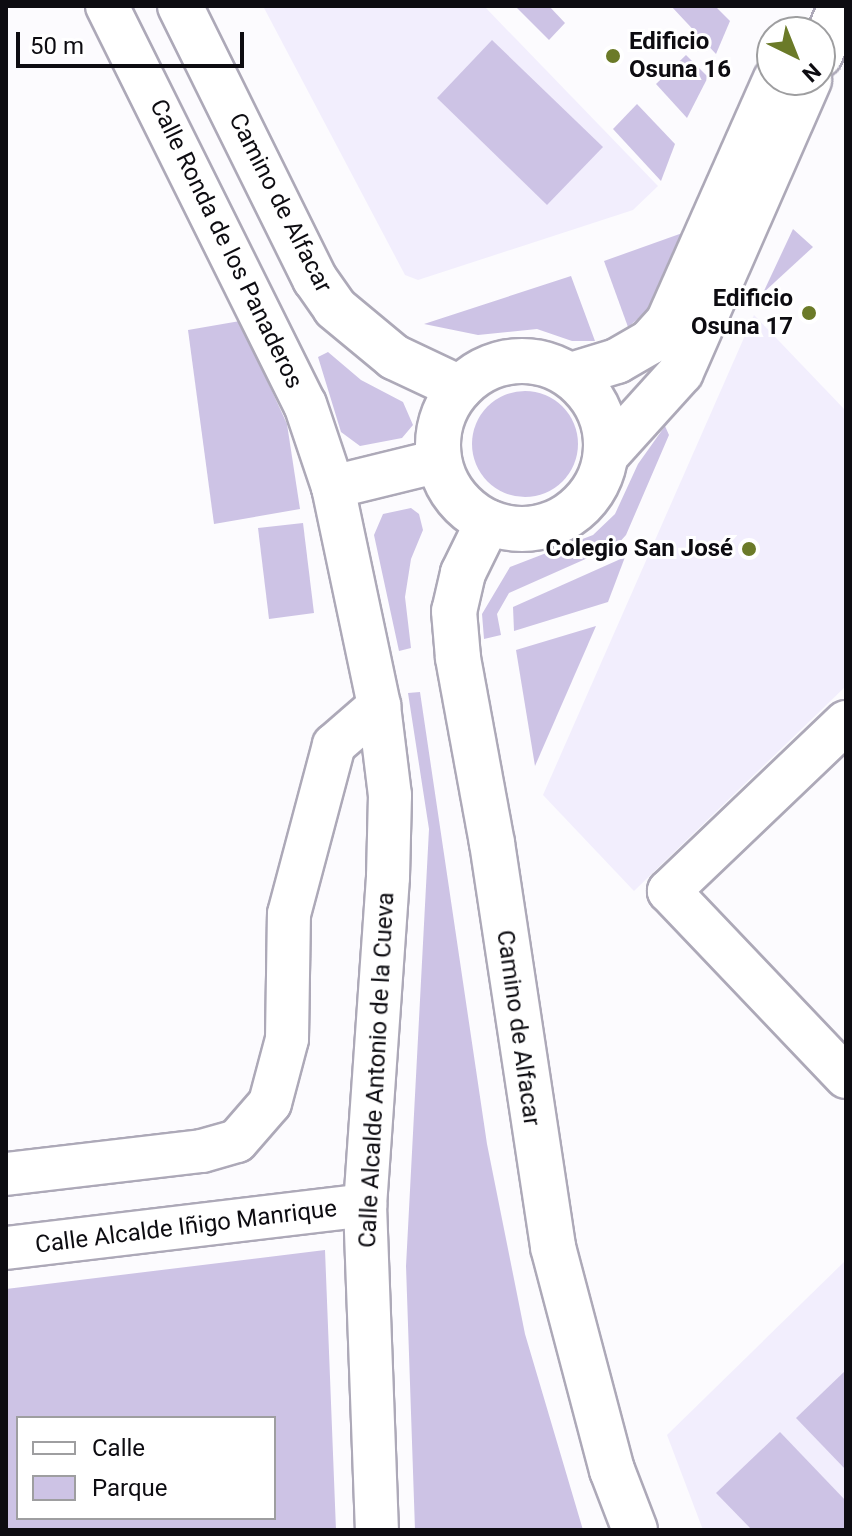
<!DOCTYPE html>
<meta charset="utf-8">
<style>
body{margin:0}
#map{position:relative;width:852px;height:1536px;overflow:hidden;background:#fcfbfe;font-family:Roboto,sans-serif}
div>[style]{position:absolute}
.built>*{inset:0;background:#f2eefd}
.green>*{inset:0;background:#cdc3e5}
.round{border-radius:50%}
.roads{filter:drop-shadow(2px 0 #ada9b8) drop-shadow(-2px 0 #ada9b8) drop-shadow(0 2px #ada9b8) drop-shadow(0 -2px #ada9b8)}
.minor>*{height:42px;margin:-21px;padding:0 21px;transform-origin:21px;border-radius:21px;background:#fff}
.major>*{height:44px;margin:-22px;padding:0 22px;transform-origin:22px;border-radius:22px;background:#fff}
.major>.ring{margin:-22px;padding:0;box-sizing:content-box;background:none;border:44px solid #fff;border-radius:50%}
.dots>*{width:22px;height:22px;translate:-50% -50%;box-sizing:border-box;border:4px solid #fff;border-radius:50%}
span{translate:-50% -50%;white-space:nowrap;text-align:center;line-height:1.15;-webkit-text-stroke:6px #fff;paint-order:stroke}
.poi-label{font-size:24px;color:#0d0c11;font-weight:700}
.left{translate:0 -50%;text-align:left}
.right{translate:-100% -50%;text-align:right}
.street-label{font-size:24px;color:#0d0c11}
.frame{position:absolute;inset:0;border:8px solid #0d0c11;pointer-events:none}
.legend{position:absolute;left:16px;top:1416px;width:260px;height:104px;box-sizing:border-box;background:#fff;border:2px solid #9e9ea0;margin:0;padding:10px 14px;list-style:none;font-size:24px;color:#0d0c11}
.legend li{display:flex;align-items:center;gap:16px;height:40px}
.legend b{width:40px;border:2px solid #9e9ea0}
.north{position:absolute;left:756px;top:16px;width:80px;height:80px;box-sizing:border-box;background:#fff;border:2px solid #9e9ea0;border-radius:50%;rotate:137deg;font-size:22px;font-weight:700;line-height:32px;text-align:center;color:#0d0c11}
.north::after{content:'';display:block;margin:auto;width:28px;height:36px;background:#6b7a28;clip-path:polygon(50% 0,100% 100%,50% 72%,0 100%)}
.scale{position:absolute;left:16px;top:32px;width:228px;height:36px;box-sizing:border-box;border:4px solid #0d0c11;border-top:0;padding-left:10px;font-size:24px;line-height:28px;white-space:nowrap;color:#0d0c11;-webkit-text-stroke:6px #fff;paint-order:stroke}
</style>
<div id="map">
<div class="built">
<div style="clip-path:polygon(263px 6px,484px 6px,658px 186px,633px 210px,418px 280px,405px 275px)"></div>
<div style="clip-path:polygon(754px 315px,846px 411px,846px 686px,634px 891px,543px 795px)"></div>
<div style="clip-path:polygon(846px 1260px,846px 1530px,703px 1530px,667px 1435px)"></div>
</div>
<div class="green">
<div style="clip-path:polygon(515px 6px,549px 6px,565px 23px,549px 40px)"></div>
<div style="clip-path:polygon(671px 6px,715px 6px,730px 21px,716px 54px)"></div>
<div style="clip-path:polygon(492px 40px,603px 147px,547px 205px,437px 98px)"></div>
<div style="clip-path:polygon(686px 55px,708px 77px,687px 118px,656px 84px)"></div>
<div style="clip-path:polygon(637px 104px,675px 144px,661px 181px,613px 129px)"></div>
<div style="clip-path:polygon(793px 229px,813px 247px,763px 293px)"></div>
<div style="clip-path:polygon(688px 231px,655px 305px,628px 327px,604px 261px)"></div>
<div style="clip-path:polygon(571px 276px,595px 341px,572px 341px,537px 329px,478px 335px,424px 324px)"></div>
<div style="clip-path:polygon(240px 321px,287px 424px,300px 509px,214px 524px,188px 330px)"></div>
<div style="clip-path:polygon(328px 352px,361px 380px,403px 402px,413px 425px,402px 438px,360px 446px,341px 432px,318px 357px)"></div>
<div class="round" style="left:472px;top:391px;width:106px;height:106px"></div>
<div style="clip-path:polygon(665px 426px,669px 435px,626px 535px,617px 545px,509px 593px,497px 614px,501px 635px,484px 639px,482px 614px,510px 567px,593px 535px,615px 514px,638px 464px)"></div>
<div style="clip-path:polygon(411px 508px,419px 514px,423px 530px,411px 559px,405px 597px,411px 648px,399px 651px,374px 535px,383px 514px)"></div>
<div style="clip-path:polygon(303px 523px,314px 613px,269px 619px,258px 528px)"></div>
<div style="clip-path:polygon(625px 557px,608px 602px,514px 631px,513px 607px)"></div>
<div style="clip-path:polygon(596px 626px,535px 766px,516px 650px)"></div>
<div style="clip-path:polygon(420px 692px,487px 1144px,525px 1334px,583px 1530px,415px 1530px,406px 1266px,429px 829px,408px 693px)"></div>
<div style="clip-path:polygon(evenodd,325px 1250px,336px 1530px,6px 1530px,6px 1289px,325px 1250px,18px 1418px,274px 1418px,274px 1518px,18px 1518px,18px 1418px)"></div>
<div style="clip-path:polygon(846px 1370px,846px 1470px,796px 1418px)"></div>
<div style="clip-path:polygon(780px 1432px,846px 1501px,846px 1530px,752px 1530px,716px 1493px)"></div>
</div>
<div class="roads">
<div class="minor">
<div style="left:107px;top:6px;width:445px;rotate:63.6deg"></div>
<div style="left:305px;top:404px;width:88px;rotate:71.4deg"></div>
<div style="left:333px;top:487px;width:224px;rotate:78.1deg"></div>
<div style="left:379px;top:706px;width:90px;rotate:83deg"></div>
<div style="left:390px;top:795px;width:82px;rotate:91.4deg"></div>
<div style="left:388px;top:877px;width:329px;rotate:94deg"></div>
<div style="left:365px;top:1205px;width:325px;rotate:87.9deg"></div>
<div style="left:333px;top:487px;width:109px;rotate:-13.8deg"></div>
<div style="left:846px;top:722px;width:245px;rotate:136.3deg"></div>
<div style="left:669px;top:891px;width:257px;rotate:46.4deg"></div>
<div style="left:6px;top:1174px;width:197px;rotate:-6.7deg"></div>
<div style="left:202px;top:1151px;width:36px;rotate:-16deg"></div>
<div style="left:237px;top:1141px;width:50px;rotate:-49deg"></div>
<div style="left:270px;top:1103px;width:66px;rotate:-75.1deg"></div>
<div style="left:287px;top:1039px;width:125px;rotate:-89.1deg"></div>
<div style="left:289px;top:914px;width:175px;rotate:-75.1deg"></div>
<div style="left:334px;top:745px;width:60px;rotate:-40.9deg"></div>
<div style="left:6px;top:1248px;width:362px;rotate:-6.8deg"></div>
</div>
<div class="major">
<div style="left:180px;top:6px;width:305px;rotate:63.7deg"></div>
<div style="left:315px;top:279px;width:35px;rotate:55deg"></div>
<div style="left:335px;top:308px;width:77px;rotate:39.7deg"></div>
<div style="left:394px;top:357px;width:73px;rotate:25.2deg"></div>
<div style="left:820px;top:55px;width:53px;rotate:-66.8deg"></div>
<div class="ring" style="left:438px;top:361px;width:124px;height:124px"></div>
<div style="left:571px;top:375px;width:48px;rotate:-16.9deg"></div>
<div style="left:617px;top:361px;width:38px;rotate:-30deg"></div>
<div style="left:650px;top:342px;width:27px;rotate:-48deg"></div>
<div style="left:668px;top:322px;width:265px;rotate:-66.1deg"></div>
<div style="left:607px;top:454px;width:110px;rotate:-47.9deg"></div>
<div style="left:681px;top:372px;width:319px;rotate:-66.3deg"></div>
<div style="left:488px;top:522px;width:57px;rotate:116.1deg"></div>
<div style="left:463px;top:573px;width:39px;rotate:103deg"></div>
<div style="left:454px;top:611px;width:47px;rotate:85.1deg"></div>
<div style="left:458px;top:658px;width:188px;rotate:79.6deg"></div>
<div style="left:492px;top:843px;width:409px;rotate:81.4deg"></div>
<div style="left:553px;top:1247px;width:231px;rotate:75.2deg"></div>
<div style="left:612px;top:1470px;width:64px;rotate:69deg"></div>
</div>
</div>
<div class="dots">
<div style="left:613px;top:56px;background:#6b7a28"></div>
<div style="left:809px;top:313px;background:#6b7a28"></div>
<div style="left:749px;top:549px;background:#6b7a28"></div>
</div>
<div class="poi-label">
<span class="left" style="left:629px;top:56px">Edificio<br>Osuna 16</span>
<span class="right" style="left:793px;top:313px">Edificio<br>Osuna 17</span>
<span class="right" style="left:733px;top:549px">Colegio San José</span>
</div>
<div class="street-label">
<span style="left:280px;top:203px;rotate:63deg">Camino de Alfacar</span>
<span style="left:226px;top:244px;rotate:64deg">Calle Ronda de los Panaderos</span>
<span style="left:518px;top:1028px;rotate:82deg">Camino de Alfacar</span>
<span style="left:377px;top:1070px;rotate:-87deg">Calle Alcalde Antonio de la Cueva</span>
<span style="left:186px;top:1227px;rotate:-7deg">Calle Alcalde Iñigo Manrique</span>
</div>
<div class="frame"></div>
<ul class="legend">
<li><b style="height:10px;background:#fff"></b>Calle</li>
<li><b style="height:22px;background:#cdc3e5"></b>Parque</li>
</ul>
<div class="north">N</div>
<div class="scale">50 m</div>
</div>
